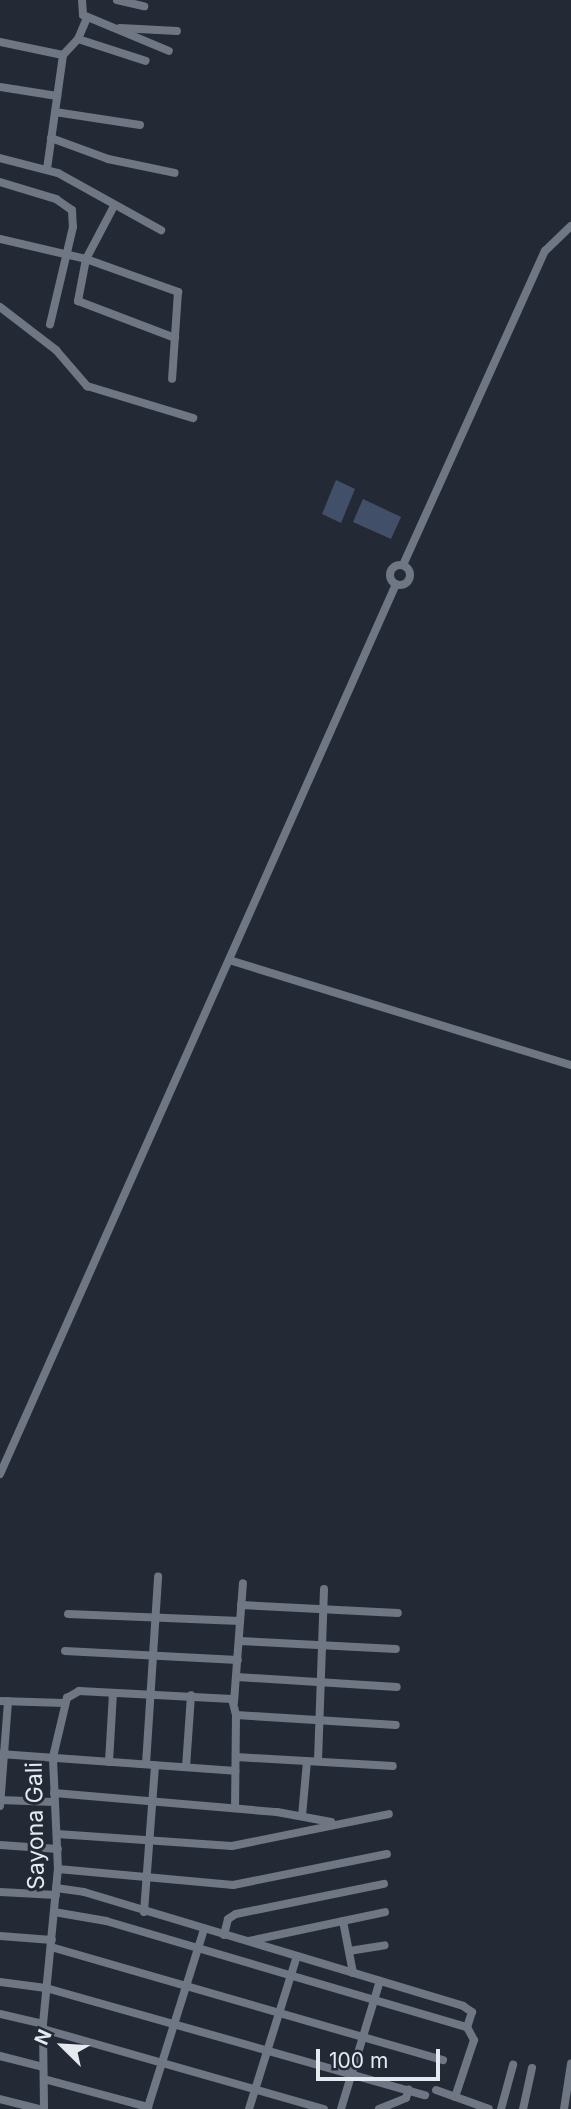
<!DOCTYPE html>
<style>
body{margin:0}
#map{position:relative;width:571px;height:2109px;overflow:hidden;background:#242a35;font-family:Inter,sans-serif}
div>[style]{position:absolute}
.green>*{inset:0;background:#415068}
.minor>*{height:8px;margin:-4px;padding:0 4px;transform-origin:4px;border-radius:4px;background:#6f7784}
.minor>.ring{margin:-4px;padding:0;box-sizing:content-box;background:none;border:8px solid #6f7784;border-radius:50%}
span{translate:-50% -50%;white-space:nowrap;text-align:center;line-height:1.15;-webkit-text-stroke:6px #242a35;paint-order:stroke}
.street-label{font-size:23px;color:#e5e9f0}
.north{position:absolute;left:28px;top:2011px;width:70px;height:70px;-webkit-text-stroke:5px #242a35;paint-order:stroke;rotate:294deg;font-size:19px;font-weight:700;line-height:28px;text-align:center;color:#e5e9f0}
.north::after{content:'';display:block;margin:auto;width:24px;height:32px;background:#e5e9f0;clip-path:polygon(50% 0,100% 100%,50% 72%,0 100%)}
.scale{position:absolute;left:316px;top:2049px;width:124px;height:32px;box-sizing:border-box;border:4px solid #e5e9f0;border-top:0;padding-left:9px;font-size:21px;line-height:24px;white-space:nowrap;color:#e5e9f0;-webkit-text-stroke:5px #242a35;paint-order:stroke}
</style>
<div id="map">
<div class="green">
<div style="clip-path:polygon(336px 480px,355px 489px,341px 523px,322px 514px)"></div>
<div style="clip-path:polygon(363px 499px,401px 517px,391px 539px,353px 522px)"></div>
</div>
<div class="minor">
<div style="left:82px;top:0;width:15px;rotate:86deg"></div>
<div style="left:83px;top:15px;width:93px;rotate:22.7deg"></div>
<div style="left:117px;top:0;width:28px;rotate:13deg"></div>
<div style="left:120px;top:28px;width:57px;rotate:3deg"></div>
<div style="left:78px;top:39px;width:71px;rotate:17.9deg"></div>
<div style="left:0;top:42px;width:64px;rotate:11.7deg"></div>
<div style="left:0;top:87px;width:58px;rotate:9deg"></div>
<div style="left:55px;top:112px;width:86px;rotate:8.7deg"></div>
<div style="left:51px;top:138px;width:61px;rotate:20.2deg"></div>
<div style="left:108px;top:159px;width:68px;rotate:11.8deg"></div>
<div style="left:0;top:158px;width:60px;rotate:14.5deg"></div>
<div style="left:58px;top:173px;width:118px;rotate:29deg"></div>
<div style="left:47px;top:169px;width:115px;rotate:-82deg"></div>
<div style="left:63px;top:55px;width:22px;rotate:-47deg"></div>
<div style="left:78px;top:39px;width:23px;rotate:-67deg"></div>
<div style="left:0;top:182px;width:59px;rotate:16.9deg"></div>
<div style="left:56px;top:199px;width:19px;rotate:35deg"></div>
<div style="left:72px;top:210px;width:17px;rotate:87deg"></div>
<div style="left:73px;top:227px;width:100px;rotate:103.3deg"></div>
<div style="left:114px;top:206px;width:60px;rotate:117.8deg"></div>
<div style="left:86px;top:259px;width:43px;rotate:100.8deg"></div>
<div style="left:78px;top:301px;width:104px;rotate:20.9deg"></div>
<div style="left:0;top:239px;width:88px;rotate:13.1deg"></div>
<div style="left:86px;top:259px;width:98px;rotate:19.7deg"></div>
<div style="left:178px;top:292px;width:87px;rotate:93.9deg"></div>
<div style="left:0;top:307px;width:71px;rotate:37.5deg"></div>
<div style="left:56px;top:350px;width:48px;rotate:49.3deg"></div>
<div style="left:87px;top:386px;width:111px;rotate:16.8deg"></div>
<div style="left:403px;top:565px;width:345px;rotate:-65.7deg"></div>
<div style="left:545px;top:251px;width:36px;rotate:-44deg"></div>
<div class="ring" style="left:390px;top:565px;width:12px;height:12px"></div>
<div style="left:229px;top:960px;width:358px;rotate:17.1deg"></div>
<div style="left:0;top:1474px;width:974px;rotate:-66.01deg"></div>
<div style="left:241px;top:1605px;width:157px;rotate:2.9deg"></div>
<div style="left:68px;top:1614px;width:172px;rotate:2.3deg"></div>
<div style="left:239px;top:1641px;width:157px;rotate:2.9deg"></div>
<div style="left:65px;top:1651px;width:173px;rotate:3deg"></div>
<div style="left:237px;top:1677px;width:160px;rotate:3.6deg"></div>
<div style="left:0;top:1701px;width:64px;rotate:1.8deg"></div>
<div style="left:234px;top:1702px;width:119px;rotate:-85.7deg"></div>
<div style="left:236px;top:1715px;width:160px;rotate:3.6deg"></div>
<div style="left:0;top:1754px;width:236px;rotate:4.1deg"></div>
<div style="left:236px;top:1757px;width:157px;rotate:3.3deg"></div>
<div style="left:318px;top:1761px;width:172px;rotate:-88deg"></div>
<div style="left:109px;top:1762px;width:69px;rotate:-86.7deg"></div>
<div style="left:146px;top:1764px;width:188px;rotate:-86.3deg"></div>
<div style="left:186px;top:1767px;width:72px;rotate:-86deg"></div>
<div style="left:54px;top:1793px;width:224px;rotate:4.9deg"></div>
<div style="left:277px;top:1812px;width:55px;rotate:10.5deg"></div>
<div style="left:0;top:1800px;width:54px;rotate:2.1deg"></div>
<div style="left:0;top:1806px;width:105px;rotate:-85.6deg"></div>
<div style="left:302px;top:1816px;width:55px;rotate:-84.8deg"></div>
<div style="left:57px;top:1834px;width:175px;rotate:3.9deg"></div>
<div style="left:232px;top:1846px;width:160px;rotate:-11.5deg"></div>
<div style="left:0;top:1845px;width:58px;rotate:3.9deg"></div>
<div style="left:58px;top:1869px;width:176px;rotate:5.2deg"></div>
<div style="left:233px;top:1885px;width:157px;rotate:-11.4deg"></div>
<div style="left:56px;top:1888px;width:28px;rotate:8deg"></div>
<div style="left:84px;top:1892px;width:396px;rotate:16.7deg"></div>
<div style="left:463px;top:2006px;width:11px;rotate:34deg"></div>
<div style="left:472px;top:2012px;width:16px;rotate:108deg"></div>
<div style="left:0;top:1892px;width:56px;rotate:3.1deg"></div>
<div style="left:54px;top:1912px;width:53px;rotate:9.8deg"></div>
<div style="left:106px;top:1921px;width:376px;rotate:16.4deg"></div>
<div style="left:467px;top:2027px;width:15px;rotate:62deg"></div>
<div style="left:474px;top:2040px;width:60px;rotate:108.4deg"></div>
<div style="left:144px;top:1912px;width:147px;rotate:-85.7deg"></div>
<div style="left:343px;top:1921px;width:53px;rotate:79.1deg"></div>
<div style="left:224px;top:1935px;width:16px;rotate:-76deg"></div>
<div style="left:228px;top:1919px;width:9px;rotate:-32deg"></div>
<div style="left:236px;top:1914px;width:151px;rotate:-11.5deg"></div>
<div style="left:0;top:1936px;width:52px;rotate:4.4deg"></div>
<div style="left:249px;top:1941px;width:139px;rotate:-12deg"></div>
<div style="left:51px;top:1947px;width:408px;rotate:16.1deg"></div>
<div style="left:349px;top:1951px;width:36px;rotate:-9deg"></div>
<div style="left:0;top:1982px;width:46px;rotate:7.4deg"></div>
<div style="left:46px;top:1988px;width:394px;rotate:15.8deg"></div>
<div style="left:0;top:2014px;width:44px;rotate:13.1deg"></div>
<div style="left:43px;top:2029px;width:292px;rotate:15.9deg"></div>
<div style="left:0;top:2056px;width:44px;rotate:14.3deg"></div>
<div style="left:44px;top:2079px;width:108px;rotate:15.1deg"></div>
<div style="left:148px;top:2107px;width:187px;rotate:-72.5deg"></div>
<div style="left:436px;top:2090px;width:56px;rotate:19.7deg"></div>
<div style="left:0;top:2099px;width:40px;rotate:14.4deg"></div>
<div style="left:44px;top:2109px;width:85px;rotate:-90.7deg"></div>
<div style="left:43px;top:2024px;width:156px;rotate:-84.5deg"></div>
<div style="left:58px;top:1869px;width:112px;rotate:-92.6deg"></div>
<div style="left:53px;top:1757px;width:61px;rotate:-76.7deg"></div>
<div style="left:67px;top:1698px;width:14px;rotate:-30deg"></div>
<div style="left:79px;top:1691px;width:153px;rotate:3deg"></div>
<div style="left:232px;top:1699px;width:16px;rotate:76deg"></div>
<div style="left:236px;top:1715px;width:93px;rotate:90.6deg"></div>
<div style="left:249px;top:2109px;width:160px;rotate:-72.6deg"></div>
<div style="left:341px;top:2109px;width:134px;rotate:-73.1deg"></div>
<div style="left:379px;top:2109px;width:29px;rotate:-22deg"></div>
<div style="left:406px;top:2098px;width:9px;rotate:-72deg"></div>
<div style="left:501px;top:2109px;width:46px;rotate:-74.7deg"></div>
<div style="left:523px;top:2109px;width:42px;rotate:-77.6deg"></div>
<div style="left:564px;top:2109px;width:46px;rotate:-81.2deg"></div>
</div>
<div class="street-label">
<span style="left:35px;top:1826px;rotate:-91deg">Sayona Gali</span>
</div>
<div class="north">N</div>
<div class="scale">100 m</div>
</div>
